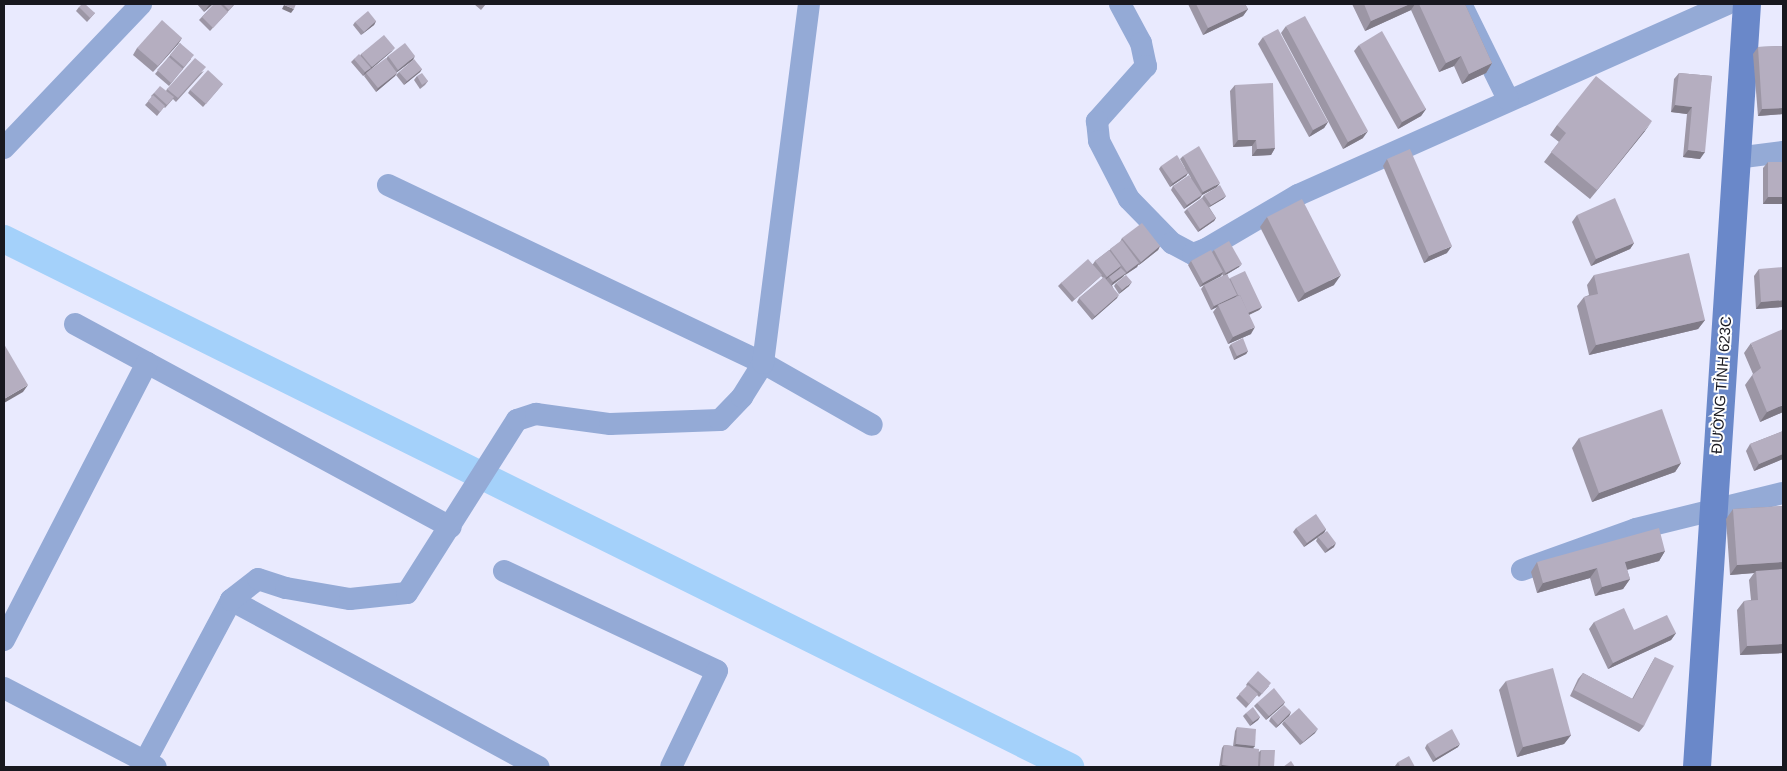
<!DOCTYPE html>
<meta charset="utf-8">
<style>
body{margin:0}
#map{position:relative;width:1787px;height:771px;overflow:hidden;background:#e9eafe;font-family:Helvetica,sans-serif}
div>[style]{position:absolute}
.canal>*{height:28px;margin:-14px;padding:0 14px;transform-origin:14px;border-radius:14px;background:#a4d1fa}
.street>*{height:22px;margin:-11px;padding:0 11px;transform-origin:11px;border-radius:11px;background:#94aad6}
.secondary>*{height:28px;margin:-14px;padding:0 14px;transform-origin:14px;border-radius:14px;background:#6a88c9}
.wall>*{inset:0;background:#9c96a5}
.shaded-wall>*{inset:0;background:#7f7a86}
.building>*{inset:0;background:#b5aec0}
span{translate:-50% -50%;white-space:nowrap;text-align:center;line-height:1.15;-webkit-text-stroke:4px #fff;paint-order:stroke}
.street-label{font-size:15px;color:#18181f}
.frame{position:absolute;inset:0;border:5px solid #18181f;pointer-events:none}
</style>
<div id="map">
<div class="canal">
<div style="left:4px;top:239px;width:1190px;rotate:26.35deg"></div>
</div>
<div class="street">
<div style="left:1120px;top:4px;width:44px;rotate:61.7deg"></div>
<div style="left:1141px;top:43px;width:24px;rotate:78deg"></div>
<div style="left:1146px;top:66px;width:74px;rotate:131.7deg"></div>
<div style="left:1097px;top:121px;width:20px;rotate:84deg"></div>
<div style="left:1099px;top:141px;width:65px;rotate:62.7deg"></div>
<div style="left:1129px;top:199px;width:62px;rotate:45.7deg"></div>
<div style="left:1172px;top:243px;width:24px;rotate:28deg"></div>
<div style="left:1193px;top:254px;width:14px;rotate:-21deg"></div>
<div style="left:1206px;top:249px;width:107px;rotate:-30.4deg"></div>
<div style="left:1298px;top:195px;width:470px;rotate:-24deg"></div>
<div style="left:1461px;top:4px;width:106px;rotate:63.7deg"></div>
<div style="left:4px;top:148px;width:199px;rotate:-46.4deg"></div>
<div style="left:1736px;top:158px;width:47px;rotate:-7.3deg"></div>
<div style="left:388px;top:185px;width:415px;rotate:25.4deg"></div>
<div style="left:763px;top:363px;width:125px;rotate:29.6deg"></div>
<div style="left:75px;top:324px;width:427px;rotate:28.4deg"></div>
<div style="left:1522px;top:570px;width:121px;rotate:-19.8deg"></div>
<div style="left:1636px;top:529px;width:151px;rotate:-13.8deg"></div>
<div style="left:504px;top:571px;width:235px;rotate:25.1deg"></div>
<div style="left:717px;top:671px;width:106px;rotate:115.6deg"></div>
<div style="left:231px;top:600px;width:350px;rotate:28.5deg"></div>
<div style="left:4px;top:640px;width:312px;rotate:-62.7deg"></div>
<div style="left:4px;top:688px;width:171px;rotate:27.5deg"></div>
<div style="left:142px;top:767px;width:189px;rotate:-61.9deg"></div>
<div style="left:231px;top:600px;width:34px;rotate:-38deg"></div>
<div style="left:258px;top:579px;width:29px;rotate:18deg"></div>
<div style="left:286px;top:588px;width:65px;rotate:9.8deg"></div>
<div style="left:350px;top:599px;width:57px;rotate:-6deg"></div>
<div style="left:407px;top:593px;width:205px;rotate:-57.6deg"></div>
<div style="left:517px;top:420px;width:20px;rotate:-18deg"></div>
<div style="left:536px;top:414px;width:75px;rotate:7.7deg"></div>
<div style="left:610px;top:424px;width:110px;rotate:-2.1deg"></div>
<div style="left:720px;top:420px;width:32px;rotate:-46deg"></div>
<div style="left:742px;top:397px;width:40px;rotate:-58deg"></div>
<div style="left:763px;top:363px;width:362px;rotate:-82.7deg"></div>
</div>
<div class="secondary">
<div style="left:1697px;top:767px;width:765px;rotate:-86.25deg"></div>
</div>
<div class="wall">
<div style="clip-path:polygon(197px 4px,213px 4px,204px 12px)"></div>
<div style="clip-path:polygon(214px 4px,235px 4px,210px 31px,199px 20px)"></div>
<div style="clip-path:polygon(474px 4px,486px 4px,481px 10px)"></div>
<div style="clip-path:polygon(1188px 4px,1245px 4px,1248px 9px,1243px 16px,1203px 35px)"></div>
<div style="clip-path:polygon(1352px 4px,1465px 4px,1492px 63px,1486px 73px,1462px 84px,1454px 66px,1439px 72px,1411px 10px,1365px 31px)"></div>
<div style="clip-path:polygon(79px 7px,95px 13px,87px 22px,76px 11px)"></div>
<div style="clip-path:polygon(376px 21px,374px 25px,361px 35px,353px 25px,355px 22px)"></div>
<div style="clip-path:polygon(1286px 26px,1363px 138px,1343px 149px,1281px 33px)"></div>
<div style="clip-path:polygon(1263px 37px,1328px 122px,1324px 128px,1309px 137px,1258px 44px)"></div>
<div style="clip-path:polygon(182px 38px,178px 44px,153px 72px,133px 55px,137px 48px)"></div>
<div style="clip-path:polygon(180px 43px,191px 59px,169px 86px,155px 74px)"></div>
<div style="clip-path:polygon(1359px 45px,1426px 109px,1421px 116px,1398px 129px,1354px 51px)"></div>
<div style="clip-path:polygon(1783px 46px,1783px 114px,1758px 116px,1753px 54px,1758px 47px)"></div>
<div style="clip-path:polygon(392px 51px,369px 71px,386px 59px,388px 56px,413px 60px,397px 72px,395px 76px,376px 92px,364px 76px,366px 73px,363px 76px,351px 62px,354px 59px,360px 56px,361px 54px)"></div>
<div style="clip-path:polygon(422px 69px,420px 72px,404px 85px,396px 75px,399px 72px)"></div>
<div style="clip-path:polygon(204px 71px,176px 102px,173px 99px,165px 108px,164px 107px,157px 116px,145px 105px,152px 97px,151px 96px,154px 93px,166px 91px,167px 89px)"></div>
<div style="clip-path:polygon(1679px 73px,1712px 76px,1700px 159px,1683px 157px,1687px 114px,1671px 112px,1674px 79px)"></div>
<div style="clip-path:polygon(417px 76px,428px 81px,425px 85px,420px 89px,414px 80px)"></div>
<div style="clip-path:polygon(223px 84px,203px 107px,188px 93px,190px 90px)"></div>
<div style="clip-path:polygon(1235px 85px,1275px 148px,1271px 155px,1252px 156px,1252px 146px,1233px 147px,1230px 91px)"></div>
<div style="clip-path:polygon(1557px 125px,1645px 131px,1590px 199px,1544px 162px,1559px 142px,1550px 135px)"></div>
<div style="clip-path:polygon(1183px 156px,1217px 187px,1202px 195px,1200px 198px,1184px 209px,1171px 190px,1173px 186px,1191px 178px,1188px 173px,1186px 176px,1170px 187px,1159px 169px,1161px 166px,1185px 168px,1180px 159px)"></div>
<div style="clip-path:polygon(1387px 159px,1447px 253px,1424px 263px,1383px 166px)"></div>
<div style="clip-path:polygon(1768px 162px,1783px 162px,1783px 204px,1763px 204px,1763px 168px)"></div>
<div style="clip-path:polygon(1204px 195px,1226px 196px,1223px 199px,1209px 207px,1216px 218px,1214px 221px,1198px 232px,1184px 212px,1187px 209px,1202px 198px)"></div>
<div style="clip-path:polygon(1577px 215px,1634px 243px,1630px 249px,1591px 266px,1572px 222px)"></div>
<div style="clip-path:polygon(1267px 217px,1334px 285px,1298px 302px,1260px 227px)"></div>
<div style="clip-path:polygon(1122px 238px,1160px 246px,1158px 250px,1139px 265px,1138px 265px,1137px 267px,1125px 275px,1124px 275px,1112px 285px,1117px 298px,1092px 320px,1077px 302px,1079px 298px,1103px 278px,1101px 276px,1099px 278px,1072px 302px,1058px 286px,1061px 283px,1093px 264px,1095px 261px,1120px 242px)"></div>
<div style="clip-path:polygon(1214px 250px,1239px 267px,1227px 274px,1229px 279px,1230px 278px,1262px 307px,1259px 310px,1249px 315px,1251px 334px,1228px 344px,1213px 312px,1217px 307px,1211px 310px,1201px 289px,1204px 285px,1223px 276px,1222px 274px,1221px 276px,1200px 287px,1188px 265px,1191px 261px,1212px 252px)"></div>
<div style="clip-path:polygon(1759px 269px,1783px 307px,1756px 309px,1754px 276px)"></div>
<div style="clip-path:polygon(1594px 275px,1705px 320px,1698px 329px,1589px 355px,1577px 306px,1584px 297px,1589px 295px,1587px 285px)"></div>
<div style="clip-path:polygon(1116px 283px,1129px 286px,1119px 294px,1114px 286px)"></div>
<div style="clip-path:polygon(1751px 343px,1783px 412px,1760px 422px,1745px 385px,1753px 374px,1744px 353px)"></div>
<div style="clip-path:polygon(1231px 344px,1248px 351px,1246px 354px,1234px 360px,1229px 347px)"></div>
<div style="clip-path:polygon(1783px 431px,1783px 459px,1754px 471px,1746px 451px,1750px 444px)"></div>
<div style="clip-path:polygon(1579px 438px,1681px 463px,1675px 472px,1592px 502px,1572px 448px)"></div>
<div style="clip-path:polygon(1783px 506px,1783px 653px,1740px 655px,1737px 610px,1744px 601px,1751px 600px,1749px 580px,1754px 573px,1730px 575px,1726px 519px,1733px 509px)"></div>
<div style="clip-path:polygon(1296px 528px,1326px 529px,1324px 533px,1304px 547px,1293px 532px)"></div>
<div style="clip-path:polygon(1318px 537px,1334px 547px,1325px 553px,1316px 541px)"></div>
<div style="clip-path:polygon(1665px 551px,1659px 561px,1627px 570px,1630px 579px,1623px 589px,1595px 596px,1590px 578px,1537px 593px,1531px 572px,1537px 562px)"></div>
<div style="clip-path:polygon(1594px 622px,1634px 630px,1676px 633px,1671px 640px,1608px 669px,1589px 629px)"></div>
<div style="clip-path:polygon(1655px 657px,1644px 726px,1639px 732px,1570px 696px,1578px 679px,1583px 673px,1632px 699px,1651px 664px)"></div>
<div style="clip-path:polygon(1506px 681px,1571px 735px,1564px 744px,1517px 757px,1499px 690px)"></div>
<div style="clip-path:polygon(1248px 682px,1269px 686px,1259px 697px,1257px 695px,1246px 708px,1236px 698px,1247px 686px,1246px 685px)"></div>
<div style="clip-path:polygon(1285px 702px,1283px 705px,1266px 720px,1254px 706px,1257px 703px)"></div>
<div style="clip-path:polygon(1291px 712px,1289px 716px,1276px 728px,1269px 721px,1271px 717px)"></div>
<div style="clip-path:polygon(1246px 713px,1260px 717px,1258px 720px,1250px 726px,1243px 716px)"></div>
<div style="clip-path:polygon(1284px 721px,1315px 733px,1300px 745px,1282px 724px)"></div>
<div style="clip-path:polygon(1237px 727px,1255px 746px,1253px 748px,1259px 752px,1261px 750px,1274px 767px,1219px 767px,1222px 748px,1224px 745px,1233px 746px,1235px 731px)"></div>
<div style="clip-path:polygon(1427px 744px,1458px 747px,1433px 762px,1425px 748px)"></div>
<div style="clip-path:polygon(1398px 762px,1415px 767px,1396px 767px,1395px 766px)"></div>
</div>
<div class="shaded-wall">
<div style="clip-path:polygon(210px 4px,213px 4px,204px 12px,209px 5px)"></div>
<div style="clip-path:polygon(1410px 4px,1415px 4px,1411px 10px,1365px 31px,1371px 21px)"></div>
<div style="clip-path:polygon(284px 5px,294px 9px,291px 13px,282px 9px)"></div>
<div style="clip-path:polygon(1248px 9px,1243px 16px,1203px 35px,1208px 28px)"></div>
<div style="clip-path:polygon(376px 21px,374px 25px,361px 35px,364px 32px)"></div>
<div style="clip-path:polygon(182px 38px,178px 44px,153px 72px,158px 66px)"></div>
<div style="clip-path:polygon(395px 48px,392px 51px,363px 76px,365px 72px)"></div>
<div style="clip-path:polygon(415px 56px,413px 60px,396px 73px,398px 70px)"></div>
<div style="clip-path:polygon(1461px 56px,1454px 66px,1439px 72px,1446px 63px)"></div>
<div style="clip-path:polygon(1492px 63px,1486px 73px,1462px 84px,1469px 74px)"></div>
<div style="clip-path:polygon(422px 69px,420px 72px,404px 85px,407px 81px)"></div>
<div style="clip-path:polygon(397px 73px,395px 76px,376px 92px,378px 88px)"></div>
<div style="clip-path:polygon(1675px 105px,1692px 107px,1687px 114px,1671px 112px)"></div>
<div style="clip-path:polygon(1783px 108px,1783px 114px,1758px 116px,1762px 109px)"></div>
<div style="clip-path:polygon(1426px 109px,1421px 116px,1398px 129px,1402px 122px)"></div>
<div style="clip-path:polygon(1652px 121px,1645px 131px,1590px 199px,1597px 190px)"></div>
<div style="clip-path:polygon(1328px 122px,1324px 128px,1309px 137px,1313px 130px)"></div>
<div style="clip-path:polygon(1368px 131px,1363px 138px,1343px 149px,1348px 142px)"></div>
<div style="clip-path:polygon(1238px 140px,1256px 140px,1252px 146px,1233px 147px)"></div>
<div style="clip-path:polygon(1275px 148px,1271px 155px,1252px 156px,1257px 149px)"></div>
<div style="clip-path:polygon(1688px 150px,1705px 152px,1700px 159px,1683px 157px)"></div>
<div style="clip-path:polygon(1188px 173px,1186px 176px,1170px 187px,1173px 183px)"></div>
<div style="clip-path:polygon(1220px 183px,1217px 187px,1202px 195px,1200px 198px,1184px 209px,1187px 205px,1201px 195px,1203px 192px)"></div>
<div style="clip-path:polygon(1226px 196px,1223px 199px,1208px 208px,1211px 205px)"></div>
<div style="clip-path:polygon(1768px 197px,1783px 197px,1783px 204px,1763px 204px)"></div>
<div style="clip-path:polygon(1216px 218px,1214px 221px,1198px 232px,1200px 229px)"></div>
<div style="clip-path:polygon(1634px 243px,1630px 249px,1591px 266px,1596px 259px)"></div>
<div style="clip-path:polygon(1160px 246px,1158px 250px,1139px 265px,1141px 262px)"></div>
<div style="clip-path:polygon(1452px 246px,1447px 253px,1424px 263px,1429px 256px)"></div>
<div style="clip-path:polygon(1139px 263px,1137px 267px,1125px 275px,1127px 272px)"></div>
<div style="clip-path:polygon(1242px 264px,1239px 267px,1224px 276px,1226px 273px)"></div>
<div style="clip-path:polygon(1121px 266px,1119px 269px,1105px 280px,1107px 277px)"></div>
<div style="clip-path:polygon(1223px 272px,1221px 276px,1200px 287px,1203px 283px)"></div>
<div style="clip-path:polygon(1126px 273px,1123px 277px,1111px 286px,1113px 282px)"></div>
<div style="clip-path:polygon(1341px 275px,1334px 285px,1298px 302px,1305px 293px)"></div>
<div style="clip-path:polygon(1132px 282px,1129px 286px,1119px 294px,1122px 290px)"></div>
<div style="clip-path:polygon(1119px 295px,1117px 298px,1092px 320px,1095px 316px)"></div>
<div style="clip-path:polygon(1237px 295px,1234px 299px,1218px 305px,1217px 307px,1211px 310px,1214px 306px)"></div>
<div style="clip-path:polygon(1783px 300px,1783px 307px,1756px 309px,1761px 302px)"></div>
<div style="clip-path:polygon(1262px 307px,1259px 310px,1244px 317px,1247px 313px)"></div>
<div style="clip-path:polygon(1705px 320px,1698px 329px,1589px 355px,1596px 345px)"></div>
<div style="clip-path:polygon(1255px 327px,1251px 334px,1228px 344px,1233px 337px)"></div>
<div style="clip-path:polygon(1248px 351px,1246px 354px,1234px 360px,1237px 356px)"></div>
<div style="clip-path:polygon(28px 385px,23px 392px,4px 403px,4px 399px)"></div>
<div style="clip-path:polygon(1783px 405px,1783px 412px,1760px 422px,1767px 412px)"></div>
<div style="clip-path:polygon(1783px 454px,1783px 459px,1754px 471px,1759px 464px)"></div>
<div style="clip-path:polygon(1681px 463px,1675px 472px,1592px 502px,1599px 493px)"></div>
<div style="clip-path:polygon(1326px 529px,1324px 533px,1304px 547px,1307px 543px)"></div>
<div style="clip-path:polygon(1336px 543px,1334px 547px,1325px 553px,1328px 549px)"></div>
<div style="clip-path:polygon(1665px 551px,1659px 561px,1618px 572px,1625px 562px)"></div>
<div style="clip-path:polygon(1783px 562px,1783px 572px,1756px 571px,1754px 573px,1730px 575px,1737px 565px)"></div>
<div style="clip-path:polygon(1597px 568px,1590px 578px,1537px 593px,1543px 583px)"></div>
<div style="clip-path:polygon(1630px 579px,1623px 589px,1595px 596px,1602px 587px)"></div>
<div style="clip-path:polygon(1676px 633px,1671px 640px,1608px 669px,1613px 663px)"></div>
<div style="clip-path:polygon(1783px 644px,1783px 653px,1740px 655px,1747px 646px)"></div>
<div style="clip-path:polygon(1285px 702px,1283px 705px,1266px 720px,1269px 716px)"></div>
<div style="clip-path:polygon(1291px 712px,1289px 716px,1276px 728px,1278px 725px)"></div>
<div style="clip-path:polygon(1260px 717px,1258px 720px,1250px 726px,1253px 722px)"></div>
<div style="clip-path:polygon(1318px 729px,1315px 733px,1300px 745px,1303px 742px)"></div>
<div style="clip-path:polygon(1571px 735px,1564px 744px,1517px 757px,1523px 747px)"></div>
<div style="clip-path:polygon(1236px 744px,1255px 746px,1252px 749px,1233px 747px)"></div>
<div style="clip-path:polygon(1460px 744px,1458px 747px,1433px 762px,1436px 758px)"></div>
<div style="clip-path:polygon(1222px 765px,1239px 767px,1220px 767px)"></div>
</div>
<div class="building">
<div style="clip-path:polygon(82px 4px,85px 4px,95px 13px,90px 18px,79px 7px)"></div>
<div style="clip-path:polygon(214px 4px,220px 4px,228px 12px,213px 28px,202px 17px)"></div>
<div style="clip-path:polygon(223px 4px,234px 4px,229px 10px)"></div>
<div style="clip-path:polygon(285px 4px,296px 4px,294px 9px,284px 5px)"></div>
<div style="clip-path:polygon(1196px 4px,1245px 4px,1248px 9px,1208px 28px)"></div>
<div style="clip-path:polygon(1364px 4px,1410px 4px,1371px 21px)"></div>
<div style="clip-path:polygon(1419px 4px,1465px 4px,1492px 63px,1469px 74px,1461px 56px,1446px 63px)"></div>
<div style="clip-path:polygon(368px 11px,376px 21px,364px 32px,355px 22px)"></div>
<div style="clip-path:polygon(1305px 16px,1368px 131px,1348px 142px,1286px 26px)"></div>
<div style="clip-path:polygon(162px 20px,182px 38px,158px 66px,137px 48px)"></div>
<div style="clip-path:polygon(1278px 29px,1328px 122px,1313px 130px,1263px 37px)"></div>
<div style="clip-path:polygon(1382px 31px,1426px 109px,1402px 122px,1359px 45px)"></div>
<div style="clip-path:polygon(384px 35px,395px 48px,372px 67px,361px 54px)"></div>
<div style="clip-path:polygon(180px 43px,194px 55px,184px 67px,170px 55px)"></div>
<div style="clip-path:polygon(405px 43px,415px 56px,398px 70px,388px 56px)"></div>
<div style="clip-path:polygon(1783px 46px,1783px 108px,1762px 109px,1758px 47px)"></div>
<div style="clip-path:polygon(359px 54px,371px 68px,365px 72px,354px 59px)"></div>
<div style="clip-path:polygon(169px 57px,183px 69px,171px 83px,157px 70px)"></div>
<div style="clip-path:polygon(195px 58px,206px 67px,178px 98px,167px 89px)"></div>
<div style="clip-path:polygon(386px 58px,397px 73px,378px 88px,366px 73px)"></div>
<div style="clip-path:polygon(414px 59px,422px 69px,407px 81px,399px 72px)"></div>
<div style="clip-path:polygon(208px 70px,223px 84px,206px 104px,190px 90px)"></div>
<div style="clip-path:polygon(422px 73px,428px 81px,422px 85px,417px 76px)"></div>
<div style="clip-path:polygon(1679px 73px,1712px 76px,1705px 152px,1688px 150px,1692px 107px,1675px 105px)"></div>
<div style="clip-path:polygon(1596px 76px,1652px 121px,1597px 190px,1551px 152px,1566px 133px,1557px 125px)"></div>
<div style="clip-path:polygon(1273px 83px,1275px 148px,1257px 149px,1256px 140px,1238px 140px,1235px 85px)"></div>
<div style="clip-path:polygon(160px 86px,174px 97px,167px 105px,154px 93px)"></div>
<div style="clip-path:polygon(153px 95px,165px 106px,160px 112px,148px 101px)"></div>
<div style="clip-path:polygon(1199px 146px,1220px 183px,1203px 192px,1183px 156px)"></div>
<div style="clip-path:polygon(1410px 149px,1452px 246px,1429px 256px,1387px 159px)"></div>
<div style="clip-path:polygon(1177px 155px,1188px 173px,1173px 183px,1161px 166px)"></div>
<div style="clip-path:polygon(1768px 162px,1783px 162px,1783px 197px,1768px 197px)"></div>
<div style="clip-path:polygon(1189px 175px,1202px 195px,1187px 205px,1173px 186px)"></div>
<div style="clip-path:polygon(1220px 185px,1226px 196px,1211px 205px,1204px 195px)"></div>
<div style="clip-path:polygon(1202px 198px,1216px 218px,1200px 229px,1187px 209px)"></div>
<div style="clip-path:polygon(1615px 198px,1634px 243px,1596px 259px,1577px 215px)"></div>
<div style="clip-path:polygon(1302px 199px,1341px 275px,1305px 293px,1267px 217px)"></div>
<div style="clip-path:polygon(1142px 223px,1160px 246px,1141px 262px,1122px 238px)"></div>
<div style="clip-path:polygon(1122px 240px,1139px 263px,1127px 272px,1110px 249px)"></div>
<div style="clip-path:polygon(1229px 241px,1242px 264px,1226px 273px,1214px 250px)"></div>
<div style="clip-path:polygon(1109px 250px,1121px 266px,1107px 277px,1095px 261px)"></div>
<div style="clip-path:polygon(1211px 250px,1223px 272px,1203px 283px,1191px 261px)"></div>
<div style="clip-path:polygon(1689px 253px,1705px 320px,1596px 345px,1584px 297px,1598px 294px,1594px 275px)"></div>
<div style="clip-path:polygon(1088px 259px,1102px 275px,1075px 299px,1061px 283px)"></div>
<div style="clip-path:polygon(1783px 267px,1783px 300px,1761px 302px,1759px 269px)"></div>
<div style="clip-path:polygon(1121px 268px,1126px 273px,1113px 282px,1109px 277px)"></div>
<div style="clip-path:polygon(1245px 271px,1262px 307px,1248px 313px,1240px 295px,1238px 295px,1230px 278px)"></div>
<div style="clip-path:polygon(1227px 274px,1237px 295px,1214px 306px,1204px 285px)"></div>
<div style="clip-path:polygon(1126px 275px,1132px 282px,1122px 290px,1116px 283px)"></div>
<div style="clip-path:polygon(1104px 277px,1119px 295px,1095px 316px,1079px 298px)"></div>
<div style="clip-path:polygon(1240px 295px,1255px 327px,1233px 337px,1218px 305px)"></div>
<div style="clip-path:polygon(1783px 329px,1783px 405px,1767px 412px,1752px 375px,1761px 368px,1751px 343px)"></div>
<div style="clip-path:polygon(1243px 338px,1248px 351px,1237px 356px,1231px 344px)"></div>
<div style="clip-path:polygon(4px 344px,28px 385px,4px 399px)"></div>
<div style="clip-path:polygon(1662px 409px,1681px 463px,1599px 493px,1579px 438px)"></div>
<div style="clip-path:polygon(1783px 431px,1783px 454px,1759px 464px,1750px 444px)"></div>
<div style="clip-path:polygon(1783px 506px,1783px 562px,1737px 565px,1733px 509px)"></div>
<div style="clip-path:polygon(1316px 514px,1326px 529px,1307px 543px,1296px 528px)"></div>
<div style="clip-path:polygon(1659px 528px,1665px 551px,1625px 562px,1630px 579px,1602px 587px,1597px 568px,1543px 583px,1537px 562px)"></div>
<div style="clip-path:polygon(1327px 531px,1336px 543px,1328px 549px,1318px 537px)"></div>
<div style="clip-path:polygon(1783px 569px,1783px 644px,1747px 646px,1744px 601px,1758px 600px,1756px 571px)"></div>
<div style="clip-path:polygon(1624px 608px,1634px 630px,1667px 615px,1676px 633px,1613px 663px,1594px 622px)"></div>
<div style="clip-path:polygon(1655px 657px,1674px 666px,1644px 726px,1574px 690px,1583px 673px,1633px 699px)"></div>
<div style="clip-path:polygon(1553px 668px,1571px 735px,1523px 747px,1506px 681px)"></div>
<div style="clip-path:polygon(1258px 671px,1271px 683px,1262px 694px,1248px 682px)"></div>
<div style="clip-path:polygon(1248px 685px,1258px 694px,1249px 704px,1239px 694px)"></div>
<div style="clip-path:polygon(1274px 688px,1285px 702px,1269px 716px,1257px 703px)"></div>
<div style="clip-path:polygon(1284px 705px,1291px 712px,1278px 725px,1271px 717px)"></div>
<div style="clip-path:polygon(1253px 707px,1260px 717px,1253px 722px,1246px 713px)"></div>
<div style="clip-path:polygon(1299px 708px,1318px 729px,1303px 742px,1284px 721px)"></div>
<div style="clip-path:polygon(1237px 727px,1256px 729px,1255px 746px,1236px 744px)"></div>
<div style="clip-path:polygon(1452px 729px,1460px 744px,1436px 758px,1427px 744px)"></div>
<div style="clip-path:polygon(1224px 745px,1259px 749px,1258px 767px,1239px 767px,1222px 765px)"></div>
<div style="clip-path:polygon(1261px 750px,1275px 750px,1274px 767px,1260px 767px)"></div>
<div style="clip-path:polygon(1409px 756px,1415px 767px,1400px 767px,1398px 762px)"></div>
<div style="clip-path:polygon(1291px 761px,1295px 767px,1283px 767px)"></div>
</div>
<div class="street-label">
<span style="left:1721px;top:385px;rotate:-86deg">ĐƯỜNG TỈNH 623C</span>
</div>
<div class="frame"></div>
</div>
